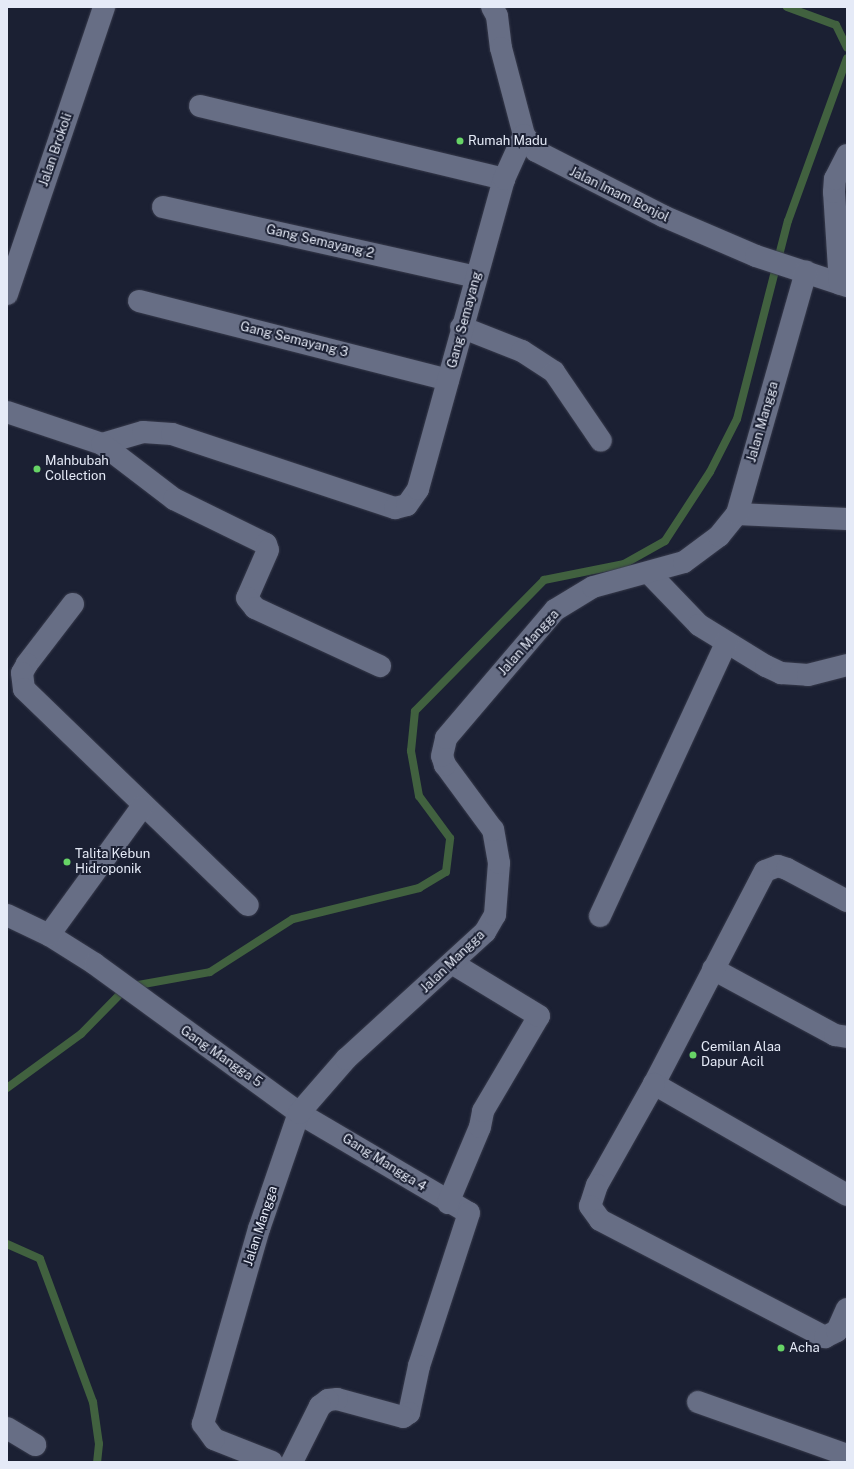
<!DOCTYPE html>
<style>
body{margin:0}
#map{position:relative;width:854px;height:1469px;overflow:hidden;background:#1b2033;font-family:"Public Sans",sans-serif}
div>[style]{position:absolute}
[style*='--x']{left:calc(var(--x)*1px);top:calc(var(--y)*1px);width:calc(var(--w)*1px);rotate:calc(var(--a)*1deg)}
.stream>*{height:8px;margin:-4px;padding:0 4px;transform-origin:4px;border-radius:4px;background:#41613f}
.roads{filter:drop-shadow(0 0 1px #373a4b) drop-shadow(0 0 1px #373a4b)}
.minor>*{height:22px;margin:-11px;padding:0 11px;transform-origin:11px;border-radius:11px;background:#676e85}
.dots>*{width:11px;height:11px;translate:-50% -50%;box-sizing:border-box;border:2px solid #1b2033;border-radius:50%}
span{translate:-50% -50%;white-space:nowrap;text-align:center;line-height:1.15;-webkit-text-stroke:4px #1b2033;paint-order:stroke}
.poi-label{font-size:13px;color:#e5eaf7}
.left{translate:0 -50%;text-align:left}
.street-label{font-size:13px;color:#e5eaf7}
.frame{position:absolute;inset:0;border:8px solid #e5eaf7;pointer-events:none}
</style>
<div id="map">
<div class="stream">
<i style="--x:787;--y:7;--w:52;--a:20.2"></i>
<i style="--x:836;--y:25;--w:25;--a:64"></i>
<i style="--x:7;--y:1088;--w:92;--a:-36.1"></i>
<i style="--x:81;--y:1034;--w:66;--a:-45.6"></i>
<i style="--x:127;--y:987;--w:84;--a:-10.2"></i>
<i style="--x:210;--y:972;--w:98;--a:-32.6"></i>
<i style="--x:293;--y:919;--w:130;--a:-13.8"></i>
<i style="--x:419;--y:888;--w:31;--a:-31"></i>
<i style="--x:446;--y:872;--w:34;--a:-83"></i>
<i style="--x:450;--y:838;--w:52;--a:-126.4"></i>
<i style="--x:419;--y:796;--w:46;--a:-100.1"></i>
<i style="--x:411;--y:751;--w:40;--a:-84.3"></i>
<i style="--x:415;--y:711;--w:184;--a:-45.4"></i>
<i style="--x:544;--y:580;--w:82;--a:-11.3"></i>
<i style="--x:624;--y:564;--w:47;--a:-29.3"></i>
<i style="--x:665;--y:541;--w:82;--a:-56.9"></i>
<i style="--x:710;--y:472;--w:59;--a:-63"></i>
<i style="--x:737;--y:419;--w:204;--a:-75.6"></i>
<i style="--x:788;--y:221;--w:173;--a:-70.1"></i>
<i style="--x:7;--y:1244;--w:36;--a:24"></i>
<i style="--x:40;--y:1259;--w:153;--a:69.7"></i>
<i style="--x:93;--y:1402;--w:42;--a:81.9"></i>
<i style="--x:99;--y:1444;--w:18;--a:96"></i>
</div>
<div class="roads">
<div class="minor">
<i style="--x:492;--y:7;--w:10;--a:61"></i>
<i style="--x:497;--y:16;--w:32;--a:83"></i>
<i style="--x:501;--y:48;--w:90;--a:75.2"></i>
<i style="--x:524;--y:135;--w:20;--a:53"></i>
<i style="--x:536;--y:151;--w:143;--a:27.1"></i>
<i style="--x:663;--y:216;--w:101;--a:23.3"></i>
<i style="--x:756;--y:256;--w:96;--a:18.2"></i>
<i style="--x:200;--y:106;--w:313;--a:13.5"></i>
<i style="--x:163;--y:207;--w:321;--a:12.6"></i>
<i style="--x:840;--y:284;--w:92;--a:-93.7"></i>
<i style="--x:834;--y:192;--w:13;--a:-86"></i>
<i style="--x:835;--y:179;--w:27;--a:-63"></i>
<i style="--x:7;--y:294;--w:303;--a:-71.3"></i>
<i style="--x:139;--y:301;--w:319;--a:14.3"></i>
<i style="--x:461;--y:327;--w:66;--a:21.5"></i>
<i style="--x:522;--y:351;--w:38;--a:33"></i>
<i style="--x:554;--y:372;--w:83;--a:55.7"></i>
<i style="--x:7;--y:412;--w:100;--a:18.6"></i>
<i style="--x:102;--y:444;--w:43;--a:-16.3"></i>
<i style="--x:143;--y:432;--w:29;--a:4"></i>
<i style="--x:172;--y:434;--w:235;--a:18.4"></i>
<i style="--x:395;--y:508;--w:12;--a:-14"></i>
<i style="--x:407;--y:505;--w:19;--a:-55"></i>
<i style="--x:418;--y:489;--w:322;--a:-74.5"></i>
<i style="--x:504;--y:179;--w:48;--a:-65.6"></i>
<i style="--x:102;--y:444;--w:91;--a:37.4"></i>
<i style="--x:174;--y:499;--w:102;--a:26.1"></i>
<i style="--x:266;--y:544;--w:6;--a:72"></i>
<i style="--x:268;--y:550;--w:52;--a:113.6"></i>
<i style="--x:247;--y:598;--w:13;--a:51"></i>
<i style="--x:255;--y:608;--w:138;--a:24.9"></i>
<i style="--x:737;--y:514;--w:110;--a:2.6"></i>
<i style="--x:649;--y:573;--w:72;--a:46.1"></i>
<i style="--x:699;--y:625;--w:79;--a:31.5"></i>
<i style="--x:766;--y:666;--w:17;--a:25"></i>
<i style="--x:781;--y:673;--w:27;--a:4"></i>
<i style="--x:808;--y:675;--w:40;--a:-14.4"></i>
<i style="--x:73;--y:604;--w:76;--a:127.5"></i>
<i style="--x:27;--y:664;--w:10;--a:119"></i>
<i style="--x:22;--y:673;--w:16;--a:83"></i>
<i style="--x:24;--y:689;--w:311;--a:44"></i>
<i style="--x:7;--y:915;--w:47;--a:25.5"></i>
<i style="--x:49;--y:935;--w:54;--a:32.2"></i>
<i style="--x:95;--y:964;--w:253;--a:36.1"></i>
<i style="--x:299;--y:1113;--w:197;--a:30.5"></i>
<i style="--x:469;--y:1213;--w:161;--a:108.1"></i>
<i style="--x:419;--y:1366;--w:48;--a:102"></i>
<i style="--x:409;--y:1413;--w:7;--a:146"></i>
<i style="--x:403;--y:1417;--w:68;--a:-164.7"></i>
<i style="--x:337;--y:1399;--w:9;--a:174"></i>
<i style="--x:328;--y:1400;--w:10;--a:143"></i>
<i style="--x:320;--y:1406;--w:63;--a:116.6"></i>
<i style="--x:600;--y:916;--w:301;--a:-65.2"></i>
<i style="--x:49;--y:935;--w:158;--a:-54"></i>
<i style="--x:713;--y:969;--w:139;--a:28.4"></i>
<i style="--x:835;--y:1035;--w:12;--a:9"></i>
<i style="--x:654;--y:1084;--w:240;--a:-62.5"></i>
<i style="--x:765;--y:871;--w:14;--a:-21"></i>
<i style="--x:778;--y:866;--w:9;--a:18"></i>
<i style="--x:787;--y:869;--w:68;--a:28.1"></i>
<i style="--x:847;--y:1195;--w:223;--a:-150.1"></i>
<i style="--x:654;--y:1084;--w:116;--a:119.4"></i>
<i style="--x:597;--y:1185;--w:22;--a:108"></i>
<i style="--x:590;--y:1206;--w:17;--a:54"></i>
<i style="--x:600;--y:1220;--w:254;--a:27.5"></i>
<i style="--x:825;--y:1337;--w:13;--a:-27"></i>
<i style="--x:837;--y:1331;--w:24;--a:-66"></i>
<i style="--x:448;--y:1203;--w:82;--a:-67.2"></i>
<i style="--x:480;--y:1127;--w:16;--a:-79"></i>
<i style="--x:483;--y:1111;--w:110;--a:-59.5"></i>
<i style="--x:539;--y:1016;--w:102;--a:-148.7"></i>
<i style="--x:698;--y:1402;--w:158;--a:19.6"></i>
<i style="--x:7;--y:1428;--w:33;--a:31"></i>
<i style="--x:272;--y:1462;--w:62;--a:-158.4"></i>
<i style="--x:214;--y:1439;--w:19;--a:-126"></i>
<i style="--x:203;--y:1424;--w:203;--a:-74"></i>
<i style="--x:259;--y:1229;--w:123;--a:-71"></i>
<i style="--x:299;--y:1113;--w:72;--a:-49"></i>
<i style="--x:346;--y:1059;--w:188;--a:-42.4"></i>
<i style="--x:485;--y:932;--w:20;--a:-60"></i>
<i style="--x:495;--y:915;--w:52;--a:-85.6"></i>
<i style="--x:499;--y:863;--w:34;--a:-100"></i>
<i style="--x:493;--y:830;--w:81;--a:-126.4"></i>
<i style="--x:445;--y:765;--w:9;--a:-108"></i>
<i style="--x:442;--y:756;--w:18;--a:-77"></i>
<i style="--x:446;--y:738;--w:168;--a:-49.6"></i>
<i style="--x:555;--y:610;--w:44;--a:-31.2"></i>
<i style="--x:593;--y:587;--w:94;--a:-15.4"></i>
<i style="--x:684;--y:562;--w:44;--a:-36.6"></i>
<i style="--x:719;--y:536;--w:28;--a:-51"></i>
<i style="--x:737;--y:514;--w:252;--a:-74.1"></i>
</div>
</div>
<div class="dots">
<i style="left:460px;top:141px;background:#67d466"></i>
<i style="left:37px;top:469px;background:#67d466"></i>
<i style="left:67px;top:862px;background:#67d466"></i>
<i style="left:693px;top:1055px;background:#67d466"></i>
<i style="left:781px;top:1348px;background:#67d466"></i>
</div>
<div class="poi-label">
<span class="left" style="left:468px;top:141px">Rumah Madu</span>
<span class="left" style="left:45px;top:469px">Mahbubah<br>Collection</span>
<span class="left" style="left:75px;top:862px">Talita Kebun<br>Hidroponik</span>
<span class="left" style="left:701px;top:1055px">Cemilan Alaa<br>Dapur Acil</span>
<span class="left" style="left:789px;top:1348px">Acha</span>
</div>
<div class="street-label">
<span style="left:56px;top:150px;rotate:-71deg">Jalan Brokoli</span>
<span style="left:619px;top:195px;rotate:26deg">Jalan Imam Bonjol</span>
<span style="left:320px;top:242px;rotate:13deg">Gang Semayang 2</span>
<span style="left:465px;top:320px;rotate:-75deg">Gang Semayang</span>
<span style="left:294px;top:340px;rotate:14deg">Gang Semayang 3</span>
<span style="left:763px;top:422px;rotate:-74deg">Jalan Mangga</span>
<span style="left:529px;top:643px;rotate:-48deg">Jalan Mangga</span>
<span style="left:453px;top:962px;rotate:-44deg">Jalan Mangga</span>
<span style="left:221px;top:1057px;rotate:35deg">Gang Mangga 5</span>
<span style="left:384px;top:1163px;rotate:32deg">Gang Mangga 4</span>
<span style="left:261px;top:1226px;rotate:-72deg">Jalan Mangga</span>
</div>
<div class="frame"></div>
</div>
